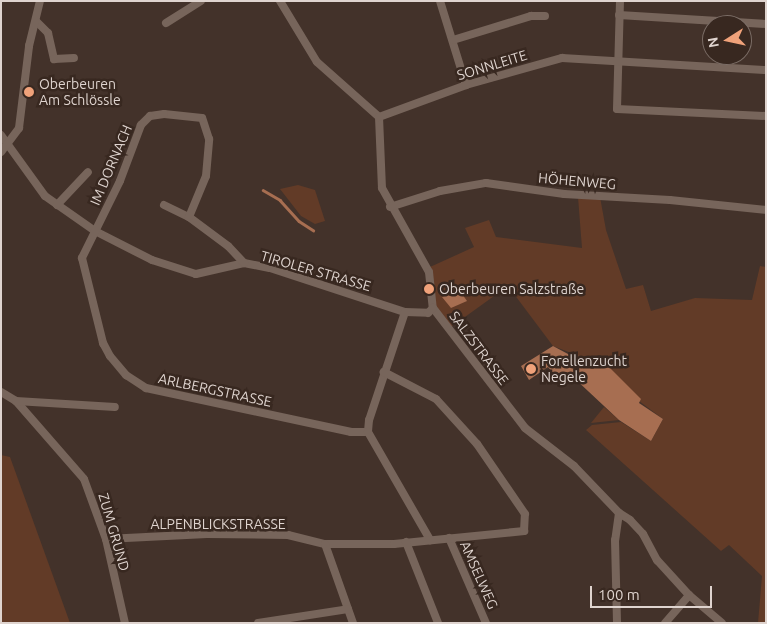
<!DOCTYPE html>
<meta charset="utf-8">
<style>
body{margin:0}
#map{position:relative;width:767px;height:624px;overflow:hidden;background:#43322a;font-family:Ubuntu,sans-serif}
div>[style]{position:absolute}
[style*='--x']{left:calc(var(--x)*1px);top:calc(var(--y)*1px);width:calc(var(--w)*1px);rotate:calc(var(--a)*1deg)}
.green>*{inset:0;background:#623b27}
.water>*{inset:0;background:#a76e51}
.stream>*{height:2.5px;margin:-1.25px;padding:0 1.25px;transform-origin:1.25px;border-radius:1.25px;background:#a76e51}
.street>*{height:8px;margin:-4px;padding:0 4px;transform-origin:4px;border-radius:4px;background:#77655b}
.dots>*{width:14px;height:14px;translate:-50% -50%;box-sizing:border-box;border:2px solid #382820;border-radius:50%}
span{translate:-50% -50%;white-space:nowrap;text-align:center;line-height:1.15;-webkit-text-stroke:5px #382820;paint-order:stroke}
.street-label{font-size:14px;color:#dfd4cf}
.poi-label{font-size:14px;color:#dfd4cf}
.left{translate:0 -50%;text-align:left}
.frame{position:absolute;inset:0;border:2px solid #dfd4cf;pointer-events:none}
.north{position:absolute;left:702px;top:15px;width:50px;height:50px;box-sizing:border-box;background:#382820;border:1px solid #7b6d66;border-radius:50%;rotate:260deg;font-size:14px;font-weight:700;line-height:20px;text-align:center;color:#dfd4cf}
.north::after{content:'';display:block;margin:auto;width:18px;height:22px;background:#f0a27a;clip-path:polygon(50% 0,100% 100%,50% 72%,0 100%)}
.scale{position:absolute;left:590px;top:586px;width:122px;height:22px;box-sizing:border-box;border:2px solid #dfd4cf;border-top:0;padding-left:6px;font-size:15px;line-height:18px;white-space:nowrap;color:#dfd4cf;-webkit-text-stroke:4px #382820;paint-order:stroke}
</style>
<div id="map">
<div class="green">
<i style="clip-path:polygon(298px 185px,315px 190px,325px 221px,315px 224px,301px 216px,280px 189px)"></i>
<i style="clip-path:polygon(578px 197px,600px 197px,606px 230px,626px 289px,643px 285px,651px 311px,695px 298px,752px 300px,760px 266px,766px 267px,766px 623px,758px 623px,762px 576px,729px 545px,721px 551px,586px 430px,592px 425px,621px 422px,651px 441px,663px 419px,579px 356px,553px 346px,508px 286px,451px 327px,435px 307px,430px 267px,474px 247px,465px 228px,489px 220px,496px 237px,582px 248px)"></i>
<i style="clip-path:polygon(604px 407px,619px 420px,591px 423px)"></i>
<i style="clip-path:polygon(1px 455px,10px 457px,70px 623px,1px 623px)"></i>
</div>
<div class="water">
<i style="clip-path:polygon(460px 291px,467px 301px,451px 308px,442px 297px)"></i>
<i style="clip-path:polygon(553px 346px,568px 354px,602px 360px,641px 399px,639px 403px,663px 419px,651px 441px,619px 420px,573px 377px,564px 385px,548px 367px,529px 380px,521px 366px)"></i>
</div>
<div class="stream">
<i style="--x:263;--y:190;--w:20;--a:30"></i>
<i style="--x:280;--y:200;--w:28;--a:48"></i>
<i style="--x:299;--y:221;--w:17;--a:33"></i>
</div>
<div class="street">
<i style="--x:280;--y:1;--w:71;--a:58.8"></i>
<i style="--x:317;--y:62;--w:83;--a:41.6"></i>
<i style="--x:379;--y:117;--w:71;--a:87.6"></i>
<i style="--x:382;--y:188;--w:96;--a:60.8"></i>
<i style="--x:429;--y:272;--w:36;--a:84"></i>
<i style="--x:433;--y:308;--w:151;--a:52.5"></i>
<i style="--x:525;--y:428;--w:62;--a:37.8"></i>
<i style="--x:574;--y:466;--w:65;--a:46.2"></i>
<i style="--x:619;--y:513;--w:27;--a:98"></i>
<i style="--x:615;--y:540;--w:83;--a:88.6"></i>
<i style="--x:440;--y:1;--w:88;--a:72.8"></i>
<i style="--x:620;--y:1;--w:108;--a:91.6"></i>
<i style="--x:617;--y:109;--w:149;--a:2.7"></i>
<i style="--x:619;--y:15;--w:147;--a:3.5"></i>
<i style="--x:36;--y:21;--w:17;--a:45"></i>
<i style="--x:48;--y:33;--w:27;--a:77"></i>
<i style="--x:54;--y:59;--w:20;--a:-3"></i>
<i style="--x:166;--y:23;--w:41;--a:-32.2"></i>
<i style="--x:453;--y:40;--w:82;--a:-17.1"></i>
<i style="--x:531;--y:16;--w:14;--a:0"></i>
<i style="--x:379;--y:117;--w:93;--a:-20.2"></i>
<i style="--x:466;--y:85;--w:100;--a:-15.7"></i>
<i style="--x:562;--y:58;--w:204;--a:3.4"></i>
<i style="--x:1;--y:135;--w:75;--a:54.2"></i>
<i style="--x:45;--y:196;--w:61;--a:35"></i>
<i style="--x:95;--y:231;--w:64;--a:27"></i>
<i style="--x:152;--y:260;--w:46;--a:17.7"></i>
<i style="--x:196;--y:274;--w:49;--a:-12.9"></i>
<i style="--x:244;--y:263;--w:26;--a:11"></i>
<i style="--x:270;--y:268;--w:142;--a:18.1"></i>
<i style="--x:405;--y:312;--w:23;--a:2"></i>
<i style="--x:428;--y:313;--w:7;--a:-45"></i>
<i style="--x:1;--y:152;--w:30;--a:-53"></i>
<i style="--x:19;--y:128;--w:83;--a:-83"></i>
<i style="--x:29;--y:46;--w:46;--a:-76.3"></i>
<i style="--x:57;--y:205;--w:45;--a:-46.8"></i>
<i style="--x:164;--y:205;--w:28;--a:26"></i>
<i style="--x:390;--y:207;--w:52;--a:-17.7"></i>
<i style="--x:440;--y:191;--w:47;--a:-9.9"></i>
<i style="--x:486;--y:183;--w:79;--a:8"></i>
<i style="--x:564;--y:194;--w:106;--a:3.2"></i>
<i style="--x:670;--y:200;--w:97;--a:5.9"></i>
<i style="--x:244;--y:263;--w:23;--a:-133"></i>
<i style="--x:228;--y:246;--w:49;--a:-143.4"></i>
<i style="--x:189;--y:217;--w:44;--a:-67.5"></i>
<i style="--x:206;--y:176;--w:37;--a:-85"></i>
<i style="--x:209;--y:139;--w:22;--a:-108"></i>
<i style="--x:202;--y:118;--w:38;--a:-174"></i>
<i style="--x:164;--y:114;--w:14;--a:172"></i>
<i style="--x:150;--y:116;--w:13;--a:135"></i>
<i style="--x:141;--y:125;--w:60;--a:110.6"></i>
<i style="--x:120;--y:181;--w:86;--a:116.3"></i>
<i style="--x:82;--y:258;--w:88;--a:76.1"></i>
<i style="--x:103;--y:343;--w:15;--a:62"></i>
<i style="--x:110;--y:356;--w:25;--a:50"></i>
<i style="--x:126;--y:375;--w:24;--a:33"></i>
<i style="--x:146;--y:388;--w:210;--a:12.1"></i>
<i style="--x:351;--y:432;--w:17;--a:0"></i>
<i style="--x:405;--y:312;--w:114;--a:108.4"></i>
<i style="--x:369;--y:420;--w:12;--a:95"></i>
<i style="--x:368;--y:432;--w:125;--a:60.1"></i>
<i style="--x:1;--y:392;--w:17;--a:31"></i>
<i style="--x:16;--y:401;--w:103;--a:48.9"></i>
<i style="--x:84;--y:479;--w:64;--a:69.9"></i>
<i style="--x:106;--y:539;--w:86;--a:77.3"></i>
<i style="--x:16;--y:401;--w:99;--a:3.5"></i>
<i style="--x:619;--y:513;--w:13;--a:32"></i>
<i style="--x:630;--y:520;--w:19;--a:47"></i>
<i style="--x:643;--y:534;--w:30;--a:62"></i>
<i style="--x:657;--y:560;--w:47;--a:47.6"></i>
<i style="--x:689;--y:595;--w:43;--a:40.3"></i>
<i style="--x:449;--y:538;--w:93;--a:66.5"></i>
<i style="--x:106;--y:539;--w:101;--a:-2.8"></i>
<i style="--x:207;--y:534;--w:81;--a:0.7"></i>
<i style="--x:288;--y:535;--w:38;--a:14"></i>
<i style="--x:325;--y:544;--w:69;--a:0"></i>
<i style="--x:394;--y:544;--w:131;--a:-5.7"></i>
<i style="--x:524;--y:531;--w:17;--a:-87"></i>
<i style="--x:525;--y:514;--w:85;--a:-124.4"></i>
<i style="--x:477;--y:444;--w:61;--a:-132.3"></i>
<i style="--x:436;--y:399;--w:59;--a:-152.6"></i>
<i style="--x:406;--y:542;--w:87;--a:68.4"></i>
<i style="--x:325;--y:544;--w:84;--a:70.5"></i>
<i style="--x:258;--y:623;--w:91;--a:-8.8"></i>
<i style="--x:665;--y:623;--w:37;--a:-49"></i>
</div>
<div class="dots">
<i style="left:29px;top:92px;background:#f0a27a"></i>
<i style="left:429px;top:289px;background:#f0a27a"></i>
<i style="left:531px;top:369px;background:#f0a27a"></i>
</div>
<div class="street-label">
<span style="left:492px;top:65px;rotate:-17deg">SONNLEITE</span>
<span style="left:111px;top:165px;rotate:-67deg">IM DORNACH</span>
<span style="left:577px;top:181px;rotate:5deg">HÖHENWEG</span>
<span style="left:316px;top:271px;rotate:16deg">TIROLER STRASSE</span>
<span style="left:479px;top:348px;rotate:53deg">SALZSTRASSE</span>
<span style="left:215px;top:390px;rotate:12deg">ARLBERGSTRASSE</span>
<span style="left:218px;top:524px">ALPENBLICKSTRASSE</span>
<span style="left:114px;top:532px;rotate:74deg">ZUM GRUND</span>
<span style="left:479px;top:575px;rotate:66deg">AMSELWEG</span>
</div>
<div class="poi-label">
<span class="left" style="left:39px;top:92px">Oberbeuren<br>Am Schlössle</span>
<span class="left" style="left:439px;top:289px">Oberbeuren Salzstraße</span>
<span class="left" style="left:541px;top:369px">Forellenzucht<br>Negele</span>
</div>
<div class="frame"></div>
<div class="north">N</div>
<div class="scale">100 m</div>
</div>
